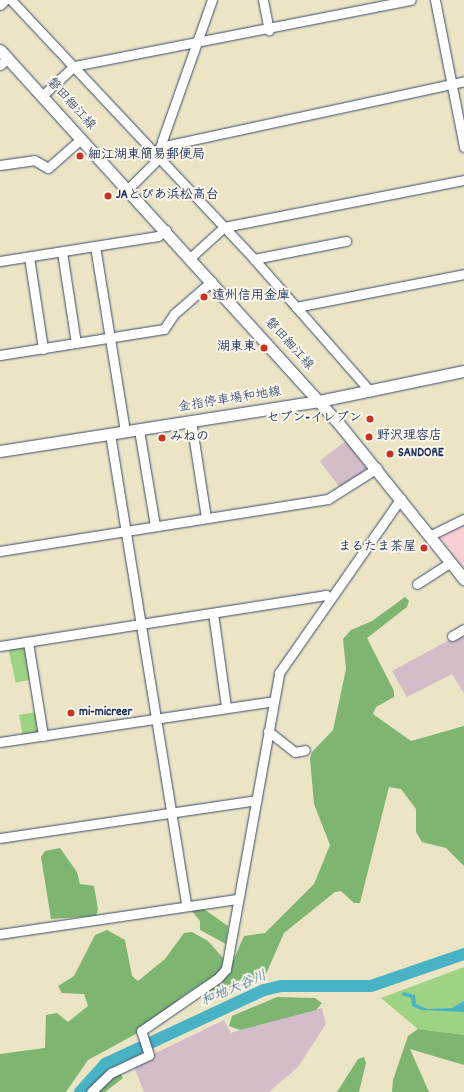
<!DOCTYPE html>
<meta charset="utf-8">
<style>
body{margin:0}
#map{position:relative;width:464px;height:1092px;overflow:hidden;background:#ebe5c6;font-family:Dekko,"Klee One",sans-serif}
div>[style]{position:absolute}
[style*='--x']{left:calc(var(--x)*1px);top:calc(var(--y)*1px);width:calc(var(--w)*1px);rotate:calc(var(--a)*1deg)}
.built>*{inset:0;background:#f7cfd5}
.industrial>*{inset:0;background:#d2bdc8;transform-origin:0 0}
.green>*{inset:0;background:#9ed383;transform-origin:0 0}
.forest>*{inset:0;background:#7eb571}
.water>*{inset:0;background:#48b3c5}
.stream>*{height:2px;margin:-1px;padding:0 1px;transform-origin:1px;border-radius:1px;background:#48b3c5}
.river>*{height:12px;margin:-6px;padding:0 6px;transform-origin:6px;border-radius:6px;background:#48b3c5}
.roads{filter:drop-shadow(0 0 1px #3a4a6e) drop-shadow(0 0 1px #3a4a6e)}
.minor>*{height:9px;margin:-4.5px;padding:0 4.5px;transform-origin:4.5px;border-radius:4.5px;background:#fff}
.major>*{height:11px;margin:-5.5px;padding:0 5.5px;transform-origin:5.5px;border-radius:5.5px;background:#fff}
.dots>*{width:11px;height:11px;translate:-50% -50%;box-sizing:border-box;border:2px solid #fbf7ec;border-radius:50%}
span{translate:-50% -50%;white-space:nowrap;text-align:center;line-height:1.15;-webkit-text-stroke:4px #fbf7ec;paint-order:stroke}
.street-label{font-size:13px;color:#1b2f5e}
.poi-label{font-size:13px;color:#1b2f5e;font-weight:700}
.left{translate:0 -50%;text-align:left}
.right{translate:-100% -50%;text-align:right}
.water-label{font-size:14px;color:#2b5d82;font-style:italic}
</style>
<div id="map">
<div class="built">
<i style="clip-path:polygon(464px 522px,464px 568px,437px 533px)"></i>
</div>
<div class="industrial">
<i style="left:346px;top:441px;width:38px;height:33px;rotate:53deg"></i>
<i style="clip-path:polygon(464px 636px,464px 693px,452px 674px,407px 697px,392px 671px,451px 639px,452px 642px)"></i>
<i style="clip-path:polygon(322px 1008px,326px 1024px,298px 1067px,269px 1092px,144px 1092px,133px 1064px,224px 1020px,231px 1033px,268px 1020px)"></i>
</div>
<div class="green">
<i style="left:25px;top:645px;width:35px;height:17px;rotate:78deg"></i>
<i style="left:37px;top:712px;width:20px;height:18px;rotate:81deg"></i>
<i style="clip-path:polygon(464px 967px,464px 1035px,418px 1029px,381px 998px)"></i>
</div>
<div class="forest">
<i style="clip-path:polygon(405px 597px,409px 601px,407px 607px,367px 638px,394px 691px,394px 697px,376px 707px,373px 714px,411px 741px,464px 726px,464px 866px,446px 848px,422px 842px,416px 832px,416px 809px,401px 789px,389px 787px,360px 903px,354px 903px,341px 891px,335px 892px,284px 933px,266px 974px,208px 1000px,204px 993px,226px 977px,244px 936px,265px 933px,314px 884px,330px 845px,314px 804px,310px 759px,312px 752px,333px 730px,346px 669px,343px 639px,351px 630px,372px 621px)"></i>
<i style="clip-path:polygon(60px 848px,77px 872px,80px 884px,94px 886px,98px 909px,96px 916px,51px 919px,41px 857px,45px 851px)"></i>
<i style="clip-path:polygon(201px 907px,228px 926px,226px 944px,200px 930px,200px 921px,191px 910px)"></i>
<i style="clip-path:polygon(107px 930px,125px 940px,132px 976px,138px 981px,165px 959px,184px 933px,192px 932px,208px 941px,224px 959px,220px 972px,186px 994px,134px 1035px,88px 1060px,66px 1092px,0 1092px,0 1054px,45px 1048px,46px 1015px,57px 1013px,68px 1022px,88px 1006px,84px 994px,62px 993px,58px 986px,74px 976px,95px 935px)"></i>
<i style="clip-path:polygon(277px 997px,315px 998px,322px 1003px,316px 1010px,240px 1030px,229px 1026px,232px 1016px)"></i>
<i style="clip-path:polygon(418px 1029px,464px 1035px,464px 1065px,410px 1049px,429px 1092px,392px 1092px,393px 1080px,408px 1036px)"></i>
<i style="clip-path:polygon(364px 1057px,366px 1063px,359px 1092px,337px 1092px,358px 1059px)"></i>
<i style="clip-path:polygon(120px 1073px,123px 1078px,105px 1092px,94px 1092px,105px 1080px)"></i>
</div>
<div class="water">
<i style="clip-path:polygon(403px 992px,415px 995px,416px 1004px,427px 1009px,452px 1008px,464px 1001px,464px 1012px,421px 1010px,412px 1006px,411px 998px,402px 995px)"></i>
</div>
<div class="stream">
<i style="--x:124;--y:437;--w:13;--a:-9"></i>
</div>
<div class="river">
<i style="--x:80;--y:1092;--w:38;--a:-48"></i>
<i style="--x:105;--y:1064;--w:175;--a:-25"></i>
<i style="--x:264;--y:990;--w:17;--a:-13"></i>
<i style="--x:281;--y:986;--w:90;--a:0"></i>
<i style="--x:371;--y:986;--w:98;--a:-19"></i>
</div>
<div class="roads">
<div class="minor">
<i style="--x:11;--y:0;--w:355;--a:46.8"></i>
<i style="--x:254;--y:259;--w:176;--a:48.7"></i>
<i style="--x:263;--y:0;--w:31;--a:79"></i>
<i style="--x:435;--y:0;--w:150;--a:78.8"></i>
<i style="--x:0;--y:5;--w:7;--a:-45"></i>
<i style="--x:0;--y:65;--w:11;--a:-41"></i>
<i style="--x:42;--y:96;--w:44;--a:-43.2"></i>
<i style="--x:74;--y:66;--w:343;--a:-11.1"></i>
<i style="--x:160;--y:147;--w:311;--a:-12.2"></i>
<i style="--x:0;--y:165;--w:34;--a:-8"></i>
<i style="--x:34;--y:160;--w:16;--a:30"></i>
<i style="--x:48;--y:168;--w:44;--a:-41.3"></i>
<i style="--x:128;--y:189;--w:44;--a:-45"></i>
<i style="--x:159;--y:158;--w:17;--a:-80"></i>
<i style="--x:162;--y:141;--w:150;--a:-70.5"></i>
<i style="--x:95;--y:246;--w:188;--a:80.8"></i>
<i style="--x:62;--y:252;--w:92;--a:81.3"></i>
<i style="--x:29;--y:257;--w:93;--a:81.3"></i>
<i style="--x:191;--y:257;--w:45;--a:-42.3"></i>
<i style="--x:224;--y:227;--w:245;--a:-11.1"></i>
<i style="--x:254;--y:259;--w:94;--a:-11.1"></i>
<i style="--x:0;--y:261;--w:160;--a:-9"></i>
<i style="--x:158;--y:236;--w:10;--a:-37"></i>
<i style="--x:296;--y:307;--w:171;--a:-11.1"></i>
<i style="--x:0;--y:355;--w:166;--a:-9"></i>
<i style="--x:164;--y:329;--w:18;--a:-56"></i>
<i style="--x:174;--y:314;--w:50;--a:-41"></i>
<i style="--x:191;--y:421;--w:98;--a:81.2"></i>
<i style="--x:139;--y:430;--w:97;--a:80.5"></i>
<i style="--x:110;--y:434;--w:477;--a:80.8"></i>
<i style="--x:431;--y:535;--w:37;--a:-26"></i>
<i style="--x:0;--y:551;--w:332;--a:-9"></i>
<i style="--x:328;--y:499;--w:58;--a:-32.3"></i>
<i style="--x:417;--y:584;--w:40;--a:-32.9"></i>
<i style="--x:213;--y:613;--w:95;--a:82.1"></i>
<i style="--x:452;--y:636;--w:14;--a:-30"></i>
<i style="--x:28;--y:642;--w:95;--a:80.9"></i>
<i style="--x:0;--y:646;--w:330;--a:-8.9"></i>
<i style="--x:326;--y:595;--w:5;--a:37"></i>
<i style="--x:268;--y:731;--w:34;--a:38"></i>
<i style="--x:295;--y:752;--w:10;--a:-11"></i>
<i style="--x:0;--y:742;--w:276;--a:-8.5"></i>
<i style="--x:0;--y:838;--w:259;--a:-8.4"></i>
<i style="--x:0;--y:934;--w:240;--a:-8.4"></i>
<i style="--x:91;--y:1092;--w:28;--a:-44"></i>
<i style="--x:111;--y:1073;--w:42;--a:-25.3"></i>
<i style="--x:149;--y:1055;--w:25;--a:-108"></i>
<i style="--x:141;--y:1031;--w:93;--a:-34.5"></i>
<i style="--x:218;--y:978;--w:12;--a:-48"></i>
<i style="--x:226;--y:969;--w:301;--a:-79.8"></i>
<i style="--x:279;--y:673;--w:213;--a:-55.1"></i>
</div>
<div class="major">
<i style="--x:0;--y:50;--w:506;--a:47.8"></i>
<i style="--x:340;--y:425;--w:198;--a:51.2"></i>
<i style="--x:0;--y:451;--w:323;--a:-8.9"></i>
<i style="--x:319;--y:401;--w:148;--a:-11.7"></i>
</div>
</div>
<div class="dots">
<i style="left:80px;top:156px;background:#c8321e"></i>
<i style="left:108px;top:196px;background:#c8321e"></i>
<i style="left:204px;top:297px;background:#c8321e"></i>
<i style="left:264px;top:348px;background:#c8321e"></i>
<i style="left:370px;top:419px;background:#c8321e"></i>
<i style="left:369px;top:437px;background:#c8321e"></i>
<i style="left:162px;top:438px;background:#c8321e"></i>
<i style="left:390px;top:454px;background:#c8321e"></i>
<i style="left:424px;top:548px;background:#c8321e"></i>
<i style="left:71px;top:713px;background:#c8321e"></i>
</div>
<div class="street-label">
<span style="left:70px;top:105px;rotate:48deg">磐田細江線</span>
<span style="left:288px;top:345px;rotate:48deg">磐田細江線</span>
<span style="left:230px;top:401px;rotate:-9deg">金指停車場和地線</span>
</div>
<div class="poi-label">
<span class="left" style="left:88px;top:156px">細江湖東簡易郵便局</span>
<span class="left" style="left:116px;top:196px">JAとぴあ浜松高台</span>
<span class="left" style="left:212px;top:297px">遠州信用金庫</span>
<span class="right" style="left:256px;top:348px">湖東東</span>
<span class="right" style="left:362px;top:419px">セブン-イレブン</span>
<span class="left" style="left:377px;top:437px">野沢理容店</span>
<span class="left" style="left:170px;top:438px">みねの</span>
<span class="left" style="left:398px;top:454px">SANDORE</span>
<span class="right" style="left:416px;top:548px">まるたま茶屋</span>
<span class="left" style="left:79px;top:713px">mi-micreer</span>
</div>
<div class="water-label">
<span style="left:234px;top:989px;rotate:-23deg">和地大谷川</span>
</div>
</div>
